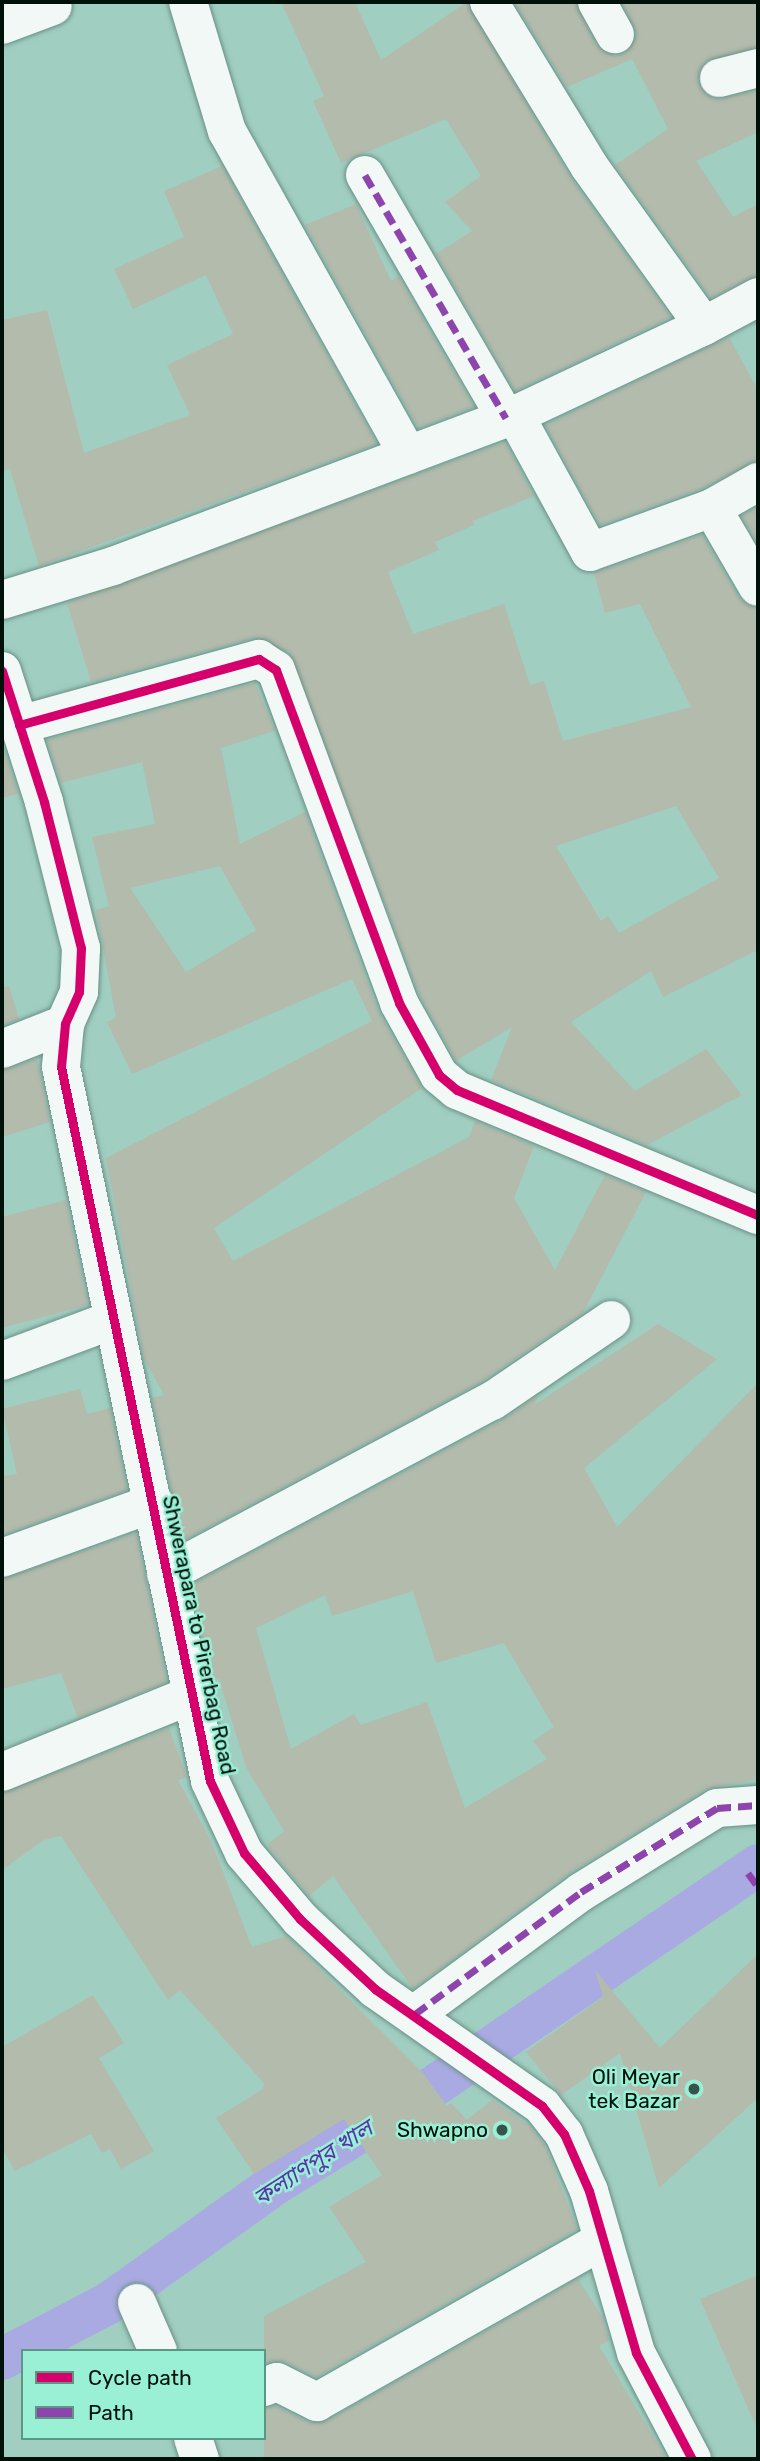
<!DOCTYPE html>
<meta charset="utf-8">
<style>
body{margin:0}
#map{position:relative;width:760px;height:2461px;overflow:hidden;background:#a0cec0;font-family:Rubik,"Noto Sans Bengali",sans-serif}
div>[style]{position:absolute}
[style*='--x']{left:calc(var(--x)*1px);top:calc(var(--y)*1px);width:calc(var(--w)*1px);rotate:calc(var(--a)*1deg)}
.canal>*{height:42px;margin:-21px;padding:0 21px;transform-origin:21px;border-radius:21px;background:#a9aae1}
.building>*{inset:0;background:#b3bbad}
.roads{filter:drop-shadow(0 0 2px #6a9086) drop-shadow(0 0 2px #6a9086)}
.minor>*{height:38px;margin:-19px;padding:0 19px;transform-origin:19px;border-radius:19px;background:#f1f8f6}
.quiet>*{height:7px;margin-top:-3.5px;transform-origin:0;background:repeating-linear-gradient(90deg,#8e44ad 0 14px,transparent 0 21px)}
.cycleway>*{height:9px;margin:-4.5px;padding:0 4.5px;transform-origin:4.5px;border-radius:4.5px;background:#d6006c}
.dots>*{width:19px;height:19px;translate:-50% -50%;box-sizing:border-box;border:4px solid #99f0d5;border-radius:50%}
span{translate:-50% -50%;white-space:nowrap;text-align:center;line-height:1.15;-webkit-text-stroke:5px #99f0d5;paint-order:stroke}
.street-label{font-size:21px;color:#00110a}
.poi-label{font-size:21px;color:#00110a}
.right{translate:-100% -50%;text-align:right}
.water-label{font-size:23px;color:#5b32ab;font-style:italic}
.frame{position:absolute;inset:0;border:4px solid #00110a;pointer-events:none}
.legend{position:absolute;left:21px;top:2349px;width:245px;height:91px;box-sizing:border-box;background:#99f0d5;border:2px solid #5c9784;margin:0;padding:9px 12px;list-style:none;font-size:21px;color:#00110a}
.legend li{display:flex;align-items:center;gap:14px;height:35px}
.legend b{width:35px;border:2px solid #5c9784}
</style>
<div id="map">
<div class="canal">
<i style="--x:2;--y:2359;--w:121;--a:-27.6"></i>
<i style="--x:109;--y:2303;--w:208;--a:-35.6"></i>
<i style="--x:278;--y:2182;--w:171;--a:-31.4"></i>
<i style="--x:424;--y:2093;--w:404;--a:-34.3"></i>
</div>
<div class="building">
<i style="clip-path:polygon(281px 2px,355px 2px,381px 60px,467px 2px,570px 177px,671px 317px,515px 391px,436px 254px,472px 231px,445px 202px,481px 176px,446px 119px,341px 163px,313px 101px,324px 96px)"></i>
<i style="clip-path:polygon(514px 2px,575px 2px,596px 45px,615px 56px,626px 53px,637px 35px,622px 2px,758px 2px,758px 47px,704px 62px,698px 83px,714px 99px,758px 91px,758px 132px,696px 161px,733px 217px,758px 204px,758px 275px,711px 298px,615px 165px,668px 129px,632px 59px,567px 87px)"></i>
<i style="clip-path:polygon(222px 166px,377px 444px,39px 566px,10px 469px,2px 471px,2px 320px,47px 310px,84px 453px,190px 415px,167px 365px,233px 334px,206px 275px,133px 309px,114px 269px,184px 237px,164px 191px)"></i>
<i style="clip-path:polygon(356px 204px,391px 281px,398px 276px,474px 407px,418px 428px,305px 225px)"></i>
<i style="clip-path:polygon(729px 337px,758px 390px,758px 460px,703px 488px,600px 525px,545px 425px)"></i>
<i style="clip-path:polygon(evenodd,505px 442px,534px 496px,473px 521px,474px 525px,435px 542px,439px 550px,388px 572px,413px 634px,504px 604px,530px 685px,544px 681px,563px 741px,691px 707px,640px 604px,605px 613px,594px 573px,702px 535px,739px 598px,758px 609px,758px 950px,663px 997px,651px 971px,571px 1022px,635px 1091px,706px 1049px,742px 1095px,647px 1145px,491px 1080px,512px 1027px,456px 1061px,419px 994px,289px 652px,254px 638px,91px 682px,67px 603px,505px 442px,676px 806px,719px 878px,619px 933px,608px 916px,601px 921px,556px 846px,676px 806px)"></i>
<i style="clip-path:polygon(758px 507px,758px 544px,742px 516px)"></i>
<i style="clip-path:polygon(evenodd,255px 683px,275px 731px,221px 748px,240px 844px,305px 812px,378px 1011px,422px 1088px,214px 1228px,233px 1261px,469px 1137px,475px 1121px,534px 1146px,514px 1198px,555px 1270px,605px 1175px,646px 1192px,583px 1313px,481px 1382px,182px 1541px,152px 1398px,164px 1395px,144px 1359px,106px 1158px,372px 1021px,352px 979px,132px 1074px,107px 1022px,116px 1018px,96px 910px,109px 906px,92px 837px,155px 824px,142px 762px,61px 783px,47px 740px,255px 683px,220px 866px,256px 930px,186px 972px,130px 888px,220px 866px)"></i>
<i style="clip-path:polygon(2px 743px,18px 794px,2px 798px)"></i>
<i style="clip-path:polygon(9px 986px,19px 1019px,2px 1026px,2px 988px)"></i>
<i style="clip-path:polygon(37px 1059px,50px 1122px,2px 1137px,2px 1070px)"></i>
<i style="clip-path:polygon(66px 1200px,88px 1305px,2px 1328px,2px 1217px)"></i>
<i style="clip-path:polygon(evenodd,658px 1324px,717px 1359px,584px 1468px,617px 1527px,758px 1383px,758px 1779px,706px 1789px,568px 1874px,413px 1989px,333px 1876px,309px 1896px,270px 1849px,268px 1844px,284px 1831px,246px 1767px,219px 1679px,212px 1681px,191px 1585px,502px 1420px,539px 1395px,534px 1405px,658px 1324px,413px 1591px,436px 1663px,504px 1643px,554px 1727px,533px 1741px,547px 1759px,465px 1808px,427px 1702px,361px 1725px,354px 1714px,291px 1749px,256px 1628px,325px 1595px,332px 1616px,413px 1591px)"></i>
<i style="clip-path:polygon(80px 1389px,87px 1414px,110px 1408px,127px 1490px,2px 1535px,2px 1476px,17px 1474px,2px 1409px)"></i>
<i style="clip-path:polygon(136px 1533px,167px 1682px,78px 1718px,61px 1673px,2px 1689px,2px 1579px)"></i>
<i style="clip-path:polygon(169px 1728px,187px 1777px,178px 1780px,211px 1841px,252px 1947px,286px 1936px,423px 2073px,447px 2106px,451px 2103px,467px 2120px,492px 2100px,531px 2127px,545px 2145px,577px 2229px,316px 2377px,286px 2362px,264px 2363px,264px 2316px,366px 2262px,329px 2207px,382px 2175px,344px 2119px,254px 2174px,216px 2118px,263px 2089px,264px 2083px,180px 1990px,168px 2000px,61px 1836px,44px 1840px,2px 1870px,2px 1793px)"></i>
<i style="clip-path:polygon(758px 1954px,758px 2098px,659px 2188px,620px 2053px,561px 2095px,526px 2052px,603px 1997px,595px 1970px,660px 2048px)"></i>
<i style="clip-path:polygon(93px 1995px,124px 2043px,99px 2058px,154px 2151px,121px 2169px,110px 2149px,102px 2153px,91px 2134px,15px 2171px,2px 2148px,2px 2047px)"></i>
<i style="clip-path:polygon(758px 2275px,758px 2431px,700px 2299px)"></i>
<i style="clip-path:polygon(578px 2279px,603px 2318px,609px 2340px,599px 2346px,667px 2459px,264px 2459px,264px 2408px,276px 2406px,308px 2422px,327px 2421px)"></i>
</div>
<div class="roads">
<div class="minor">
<i style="--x:188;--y:2;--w:135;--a:73.2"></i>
<i style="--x:227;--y:131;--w:371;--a:60.8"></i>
<i style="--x:489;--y:2;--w:192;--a:58.6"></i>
<i style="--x:589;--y:166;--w:197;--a:54.3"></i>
<i style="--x:704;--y:326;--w:209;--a:154.8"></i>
<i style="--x:597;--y:2;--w:37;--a:61"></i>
<i style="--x:2;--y:25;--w:54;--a:-20.4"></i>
<i style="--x:719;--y:78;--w:40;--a:-14.4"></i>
<i style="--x:365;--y:175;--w:281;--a:59.9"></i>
<i style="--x:704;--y:326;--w:61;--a:-28.2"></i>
<i style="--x:712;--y:508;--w:53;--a:-29.5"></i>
<i style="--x:2;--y:600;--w:116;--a:-17"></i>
<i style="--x:113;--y:566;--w:429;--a:-20.6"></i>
<i style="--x:515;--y:415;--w:156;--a:61.3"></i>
<i style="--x:590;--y:552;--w:130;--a:-19.8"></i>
<i style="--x:712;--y:508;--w:91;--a:59.8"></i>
<i style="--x:2;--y:671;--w:138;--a:72.2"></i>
<i style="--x:44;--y:802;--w:151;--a:75.8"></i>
<i style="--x:81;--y:948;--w:44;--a:92.6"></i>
<i style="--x:79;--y:992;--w:35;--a:114"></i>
<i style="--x:65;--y:1024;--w:43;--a:95.3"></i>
<i style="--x:61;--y:1067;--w:729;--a:78.21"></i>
<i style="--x:210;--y:1781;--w:80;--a:64.7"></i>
<i style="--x:244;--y:1853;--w:87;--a:49.7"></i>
<i style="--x:300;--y:1919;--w:103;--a:43"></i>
<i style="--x:375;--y:1989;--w:204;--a:35"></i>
<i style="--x:542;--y:2106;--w:36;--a:52"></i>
<i style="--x:564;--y:2134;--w:62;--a:66.3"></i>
<i style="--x:589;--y:2191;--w:169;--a:73.8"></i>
<i style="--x:636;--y:2353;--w:120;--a:62.2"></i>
<i style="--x:19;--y:725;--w:249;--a:-15.4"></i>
<i style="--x:259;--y:659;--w:20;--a:33"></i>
<i style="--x:276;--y:670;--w:355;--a:69.7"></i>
<i style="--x:399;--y:1003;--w:82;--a:60.9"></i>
<i style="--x:439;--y:1075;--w:23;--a:40"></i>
<i style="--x:457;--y:1090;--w:326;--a:22.6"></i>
<i style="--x:2;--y:1049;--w:68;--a:-21.6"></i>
<i style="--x:2;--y:1361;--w:117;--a:-20.4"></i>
<i style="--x:2;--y:1558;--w:162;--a:-19.9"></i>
<i style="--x:166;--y:1574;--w:369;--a:-28"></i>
<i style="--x:492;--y:1401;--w:144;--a:-34.2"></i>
<i style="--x:2;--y:1772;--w:205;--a:-22.1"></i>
<i style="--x:415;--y:2014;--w:206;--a:-36.3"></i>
<i style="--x:581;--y:1892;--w:160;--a:-31.7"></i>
<i style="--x:717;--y:1808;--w:41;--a:-4.2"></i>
<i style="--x:137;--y:2303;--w:52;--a:66.4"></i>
<i style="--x:264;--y:2387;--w:14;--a:-21"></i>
<i style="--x:277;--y:2382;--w:45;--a:26.6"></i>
<i style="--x:317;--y:2402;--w:329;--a:-29.5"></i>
<i style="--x:193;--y:2438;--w:22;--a:72"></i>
</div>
</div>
<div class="quiet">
<i style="--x:365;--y:175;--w:281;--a:59.9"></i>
<i style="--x:748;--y:1873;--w:17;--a:54"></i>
<i style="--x:415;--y:2014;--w:206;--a:-36.3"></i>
<i style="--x:581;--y:1892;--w:160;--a:-31.7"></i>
<i style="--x:717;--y:1808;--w:41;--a:-4.2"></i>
</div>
<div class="cycleway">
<i style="--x:2;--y:671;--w:138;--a:72.2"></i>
<i style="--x:44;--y:802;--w:151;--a:75.8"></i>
<i style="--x:81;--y:948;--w:44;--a:92.6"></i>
<i style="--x:79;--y:992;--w:35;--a:114"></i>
<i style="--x:65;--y:1024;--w:43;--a:95.3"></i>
<i style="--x:61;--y:1067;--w:729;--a:78.21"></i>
<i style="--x:210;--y:1781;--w:80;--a:64.7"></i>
<i style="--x:244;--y:1853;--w:87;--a:49.7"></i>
<i style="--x:300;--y:1919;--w:103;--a:43"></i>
<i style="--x:375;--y:1989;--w:204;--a:35"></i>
<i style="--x:542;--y:2106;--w:36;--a:52"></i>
<i style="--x:564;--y:2134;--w:62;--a:66.3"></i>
<i style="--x:589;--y:2191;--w:169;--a:73.8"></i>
<i style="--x:636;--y:2353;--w:120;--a:62.2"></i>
<i style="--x:19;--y:725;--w:249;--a:-15.4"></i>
<i style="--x:259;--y:659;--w:20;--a:33"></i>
<i style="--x:276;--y:670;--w:355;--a:69.7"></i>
<i style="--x:399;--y:1003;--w:82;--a:60.9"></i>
<i style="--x:439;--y:1075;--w:23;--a:40"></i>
<i style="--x:457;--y:1090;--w:326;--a:22.6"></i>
</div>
<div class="dots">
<i style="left:694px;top:2089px;background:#38534a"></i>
<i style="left:502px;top:2130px;background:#38534a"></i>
</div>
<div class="street-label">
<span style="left:199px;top:1635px;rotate:78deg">Shwerapara to Pirerbag Road</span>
</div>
<div class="poi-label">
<span class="right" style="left:680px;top:2089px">Oli Meyar<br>tek Bazar</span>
<span class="right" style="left:488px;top:2130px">Shwapno</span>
</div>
<div class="water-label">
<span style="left:313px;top:2163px;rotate:-33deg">কল্যাণপুর খাল</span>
</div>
<div class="frame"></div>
<ul class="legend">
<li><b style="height:9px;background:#d6006c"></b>Cycle path</li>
<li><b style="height:9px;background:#8e44ad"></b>Path</li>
</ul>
</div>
